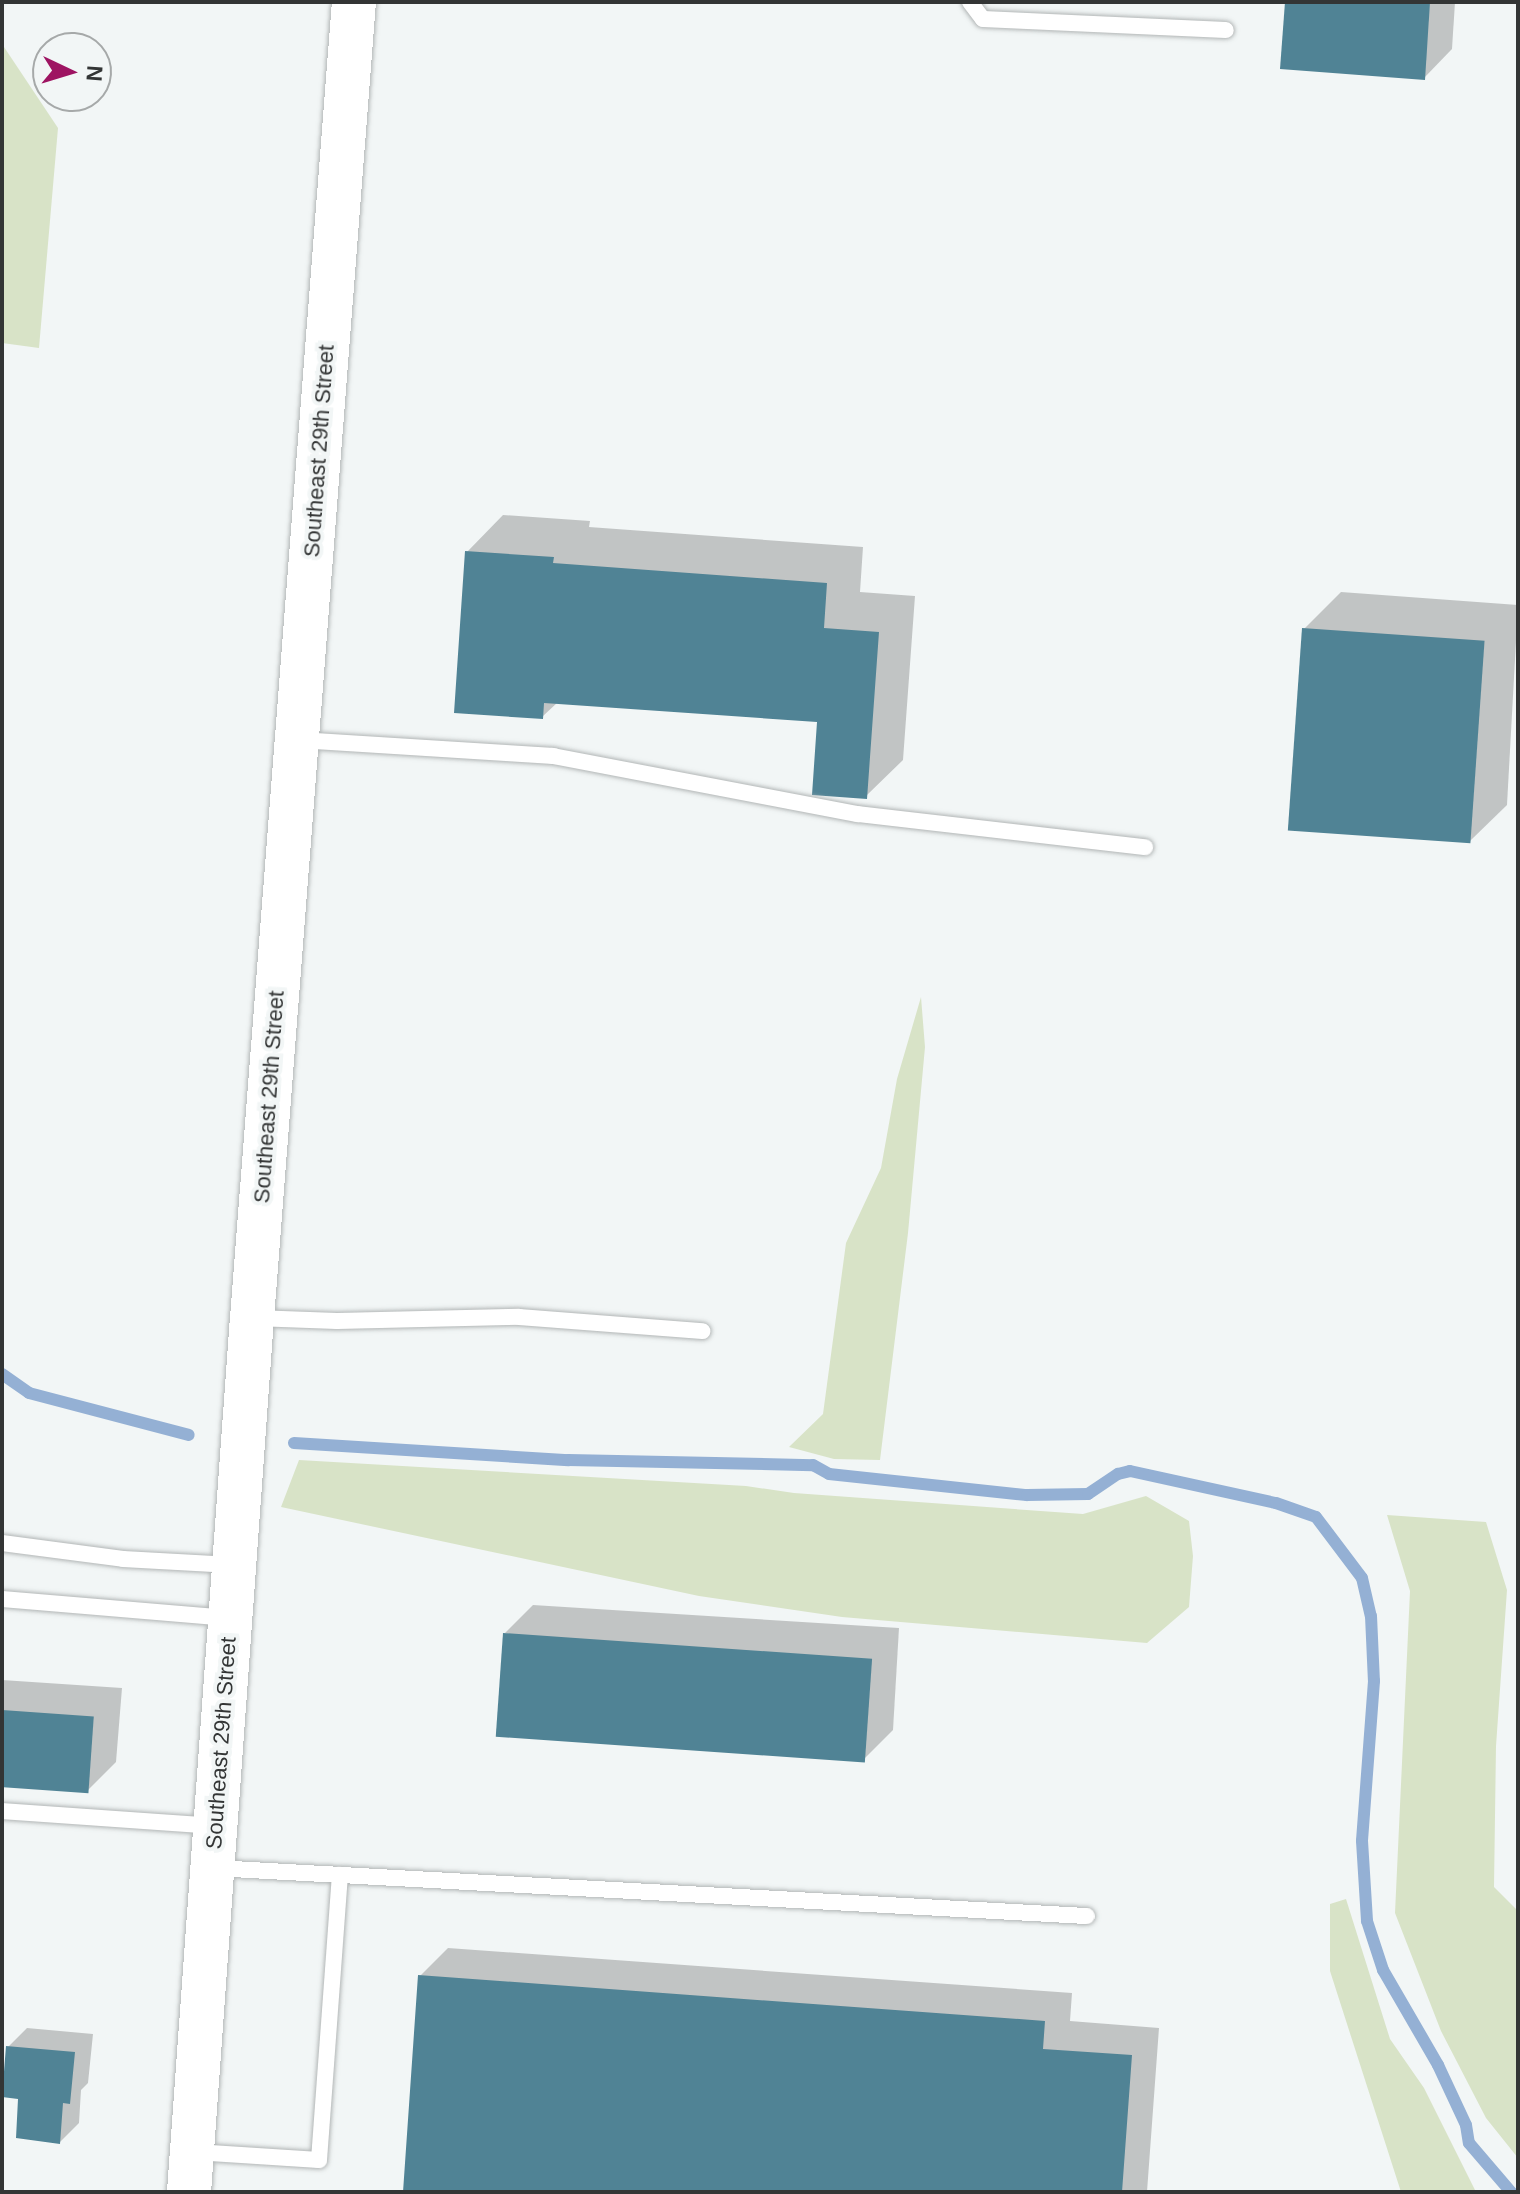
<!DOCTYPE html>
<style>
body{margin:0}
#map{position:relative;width:1520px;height:2194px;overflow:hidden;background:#f2f6f6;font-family:Arial,sans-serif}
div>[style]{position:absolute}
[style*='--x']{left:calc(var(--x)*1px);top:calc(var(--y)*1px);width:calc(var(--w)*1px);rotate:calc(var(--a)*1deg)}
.green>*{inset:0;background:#d8e3c7}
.shadow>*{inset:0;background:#0003}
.stream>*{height:12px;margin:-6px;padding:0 6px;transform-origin:6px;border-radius:6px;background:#94b0d4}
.building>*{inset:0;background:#508395;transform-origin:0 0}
.roads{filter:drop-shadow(0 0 2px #b2b6b6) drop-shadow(0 0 2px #b2b6b6)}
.service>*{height:16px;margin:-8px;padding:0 8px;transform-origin:8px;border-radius:8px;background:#fff}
.secondary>*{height:44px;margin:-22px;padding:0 22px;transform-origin:22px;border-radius:22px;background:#fff}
span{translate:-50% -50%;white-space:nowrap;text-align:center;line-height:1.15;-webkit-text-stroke:8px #f2f6f6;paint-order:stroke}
.street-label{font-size:22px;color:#333535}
.frame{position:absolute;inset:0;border:4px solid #333535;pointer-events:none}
.north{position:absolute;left:32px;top:32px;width:80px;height:80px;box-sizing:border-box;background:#f2f6f6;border:2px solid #a6a9a9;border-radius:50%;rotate:94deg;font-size:22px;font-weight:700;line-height:32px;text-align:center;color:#333535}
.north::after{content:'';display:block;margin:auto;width:28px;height:36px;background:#9e1462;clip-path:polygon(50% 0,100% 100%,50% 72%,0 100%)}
</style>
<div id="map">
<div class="green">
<i style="clip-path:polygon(2px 44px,58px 128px,39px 348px,2px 343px)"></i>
<i style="clip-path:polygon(921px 997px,925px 1047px,908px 1233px,880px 1460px,834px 1459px,789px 1447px,823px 1414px,846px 1243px,881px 1168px,897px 1079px)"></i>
<i style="clip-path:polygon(299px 1460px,746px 1486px,794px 1493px,1083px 1514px,1146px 1496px,1189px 1521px,1193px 1556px,1189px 1607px,1147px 1643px,842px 1617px,699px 1596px,281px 1507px)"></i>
<i style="clip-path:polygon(1387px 1515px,1486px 1522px,1507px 1590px,1496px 1746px,1494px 1887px,1518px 1911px,1518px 2158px,1486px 2118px,1441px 2031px,1395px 1913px,1410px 1591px)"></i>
<i style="clip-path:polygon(1346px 1899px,1390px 2039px,1424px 2088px,1476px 2192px,1401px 2192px,1330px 1971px,1330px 1904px)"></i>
</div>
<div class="shadow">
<i style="clip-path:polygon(1287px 2px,1455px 2px,1452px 49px,1424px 78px)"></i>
<i style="clip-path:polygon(503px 515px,590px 521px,589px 527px,863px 547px,860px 592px,915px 596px,903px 760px,866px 796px,819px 720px,558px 702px,542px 717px,467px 552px)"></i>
<i style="clip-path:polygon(1341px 592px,1518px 605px,1507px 805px,1470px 841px,1304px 629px)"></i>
<i style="clip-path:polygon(533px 1605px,899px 1628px,893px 1730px,865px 1758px,505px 1633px)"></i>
<i style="clip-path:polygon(2px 1680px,122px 1688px,116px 1762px,88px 1790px,2px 1785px)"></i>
<i style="clip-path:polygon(448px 1948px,1072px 1993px,1070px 2021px,1159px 2028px,1147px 2192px,405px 2192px,420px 1976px)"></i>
<i style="clip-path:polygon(27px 2028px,93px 2034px,88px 2083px,81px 2090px,79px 2123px,60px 2142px,21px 2097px,8px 2047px)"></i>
</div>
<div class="stream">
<i style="--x:2;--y:1374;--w:33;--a:35"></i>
<i style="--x:29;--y:1393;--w:165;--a:14.7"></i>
<i style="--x:294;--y:1443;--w:275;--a:3.6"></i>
<i style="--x:568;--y:1460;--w:245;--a:1.2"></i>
<i style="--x:813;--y:1465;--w:18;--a:29"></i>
<i style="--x:829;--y:1474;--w:199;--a:6.1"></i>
<i style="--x:1027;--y:1495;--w:61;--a:-0.9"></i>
<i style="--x:1088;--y:1494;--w:36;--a:-34"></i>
<i style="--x:1118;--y:1474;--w:12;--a:-14"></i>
<i style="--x:1130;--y:1471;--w:149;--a:12.4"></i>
<i style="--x:1276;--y:1503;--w:42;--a:19.3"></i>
<i style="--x:1316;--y:1517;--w:76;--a:53"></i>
<i style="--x:1362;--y:1578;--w:39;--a:77"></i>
<i style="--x:1371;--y:1616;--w:65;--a:87.4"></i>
<i style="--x:1374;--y:1681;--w:160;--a:94.3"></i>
<i style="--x:1362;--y:1841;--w:80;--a:86.4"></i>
<i style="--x:1367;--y:1921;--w:52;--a:71.9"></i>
<i style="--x:1383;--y:1970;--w:110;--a:59.9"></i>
<i style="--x:1438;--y:2065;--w:66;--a:65"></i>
<i style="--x:1466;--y:2125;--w:18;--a:81"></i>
<i style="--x:1469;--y:2143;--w:65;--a:49.4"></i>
</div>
<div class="building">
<i style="clip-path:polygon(1285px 2px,1430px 2px,1425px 80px,1280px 69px)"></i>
<i style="clip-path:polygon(465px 551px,554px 557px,553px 563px,827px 583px,824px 628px,879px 632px,867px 799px,812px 795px,817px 722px,544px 703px,543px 719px,454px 713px)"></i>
<i style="left:1302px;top:628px;width:183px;height:203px;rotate:4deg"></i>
<i style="left:503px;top:1633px;width:370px;height:104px;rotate:4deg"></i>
<i style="left:2px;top:1710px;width:92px;height:77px;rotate:4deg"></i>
<i style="clip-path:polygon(418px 1975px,1045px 2021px,1043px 2049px,1132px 2055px,1122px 2192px,403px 2192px)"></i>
<i style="clip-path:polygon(6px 2046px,75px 2052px,70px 2104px,63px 2103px,60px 2144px,16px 2138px,18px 2099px,2px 2097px)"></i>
</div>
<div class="roads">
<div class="service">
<i style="--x:970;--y:2;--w:21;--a:53"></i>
<i style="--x:983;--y:19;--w:243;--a:2.6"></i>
<i style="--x:299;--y:740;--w:255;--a:3.6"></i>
<i style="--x:553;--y:756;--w:310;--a:10.8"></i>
<i style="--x:858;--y:814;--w:289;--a:6.6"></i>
<i style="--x:254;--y:1318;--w:83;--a:2.1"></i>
<i style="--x:337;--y:1321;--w:182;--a:-1.3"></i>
<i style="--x:519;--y:1317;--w:184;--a:4.4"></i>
<i style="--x:2;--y:1543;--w:122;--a:7.5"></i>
<i style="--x:123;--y:1559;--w:109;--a:3.2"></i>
<i style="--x:2;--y:1599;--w:227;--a:4.8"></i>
<i style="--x:2;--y:1811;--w:213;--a:4"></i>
<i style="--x:214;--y:1868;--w:874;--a:3.15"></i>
<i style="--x:195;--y:2152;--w:124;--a:3.7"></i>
<i style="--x:319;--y:2160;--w:286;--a:-85.8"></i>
</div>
<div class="secondary">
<i style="--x:189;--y:2192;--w:876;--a:-85.88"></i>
<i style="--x:252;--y:1318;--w:1320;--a:-85.57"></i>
</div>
</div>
<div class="street-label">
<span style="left:319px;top:451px;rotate:-86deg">Southeast 29th Street</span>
<span style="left:269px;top:1097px;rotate:-86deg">Southeast 29th Street</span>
<span style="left:221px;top:1743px;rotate:-86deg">Southeast 29th Street</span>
</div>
<div class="frame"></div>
<div class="north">N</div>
</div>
